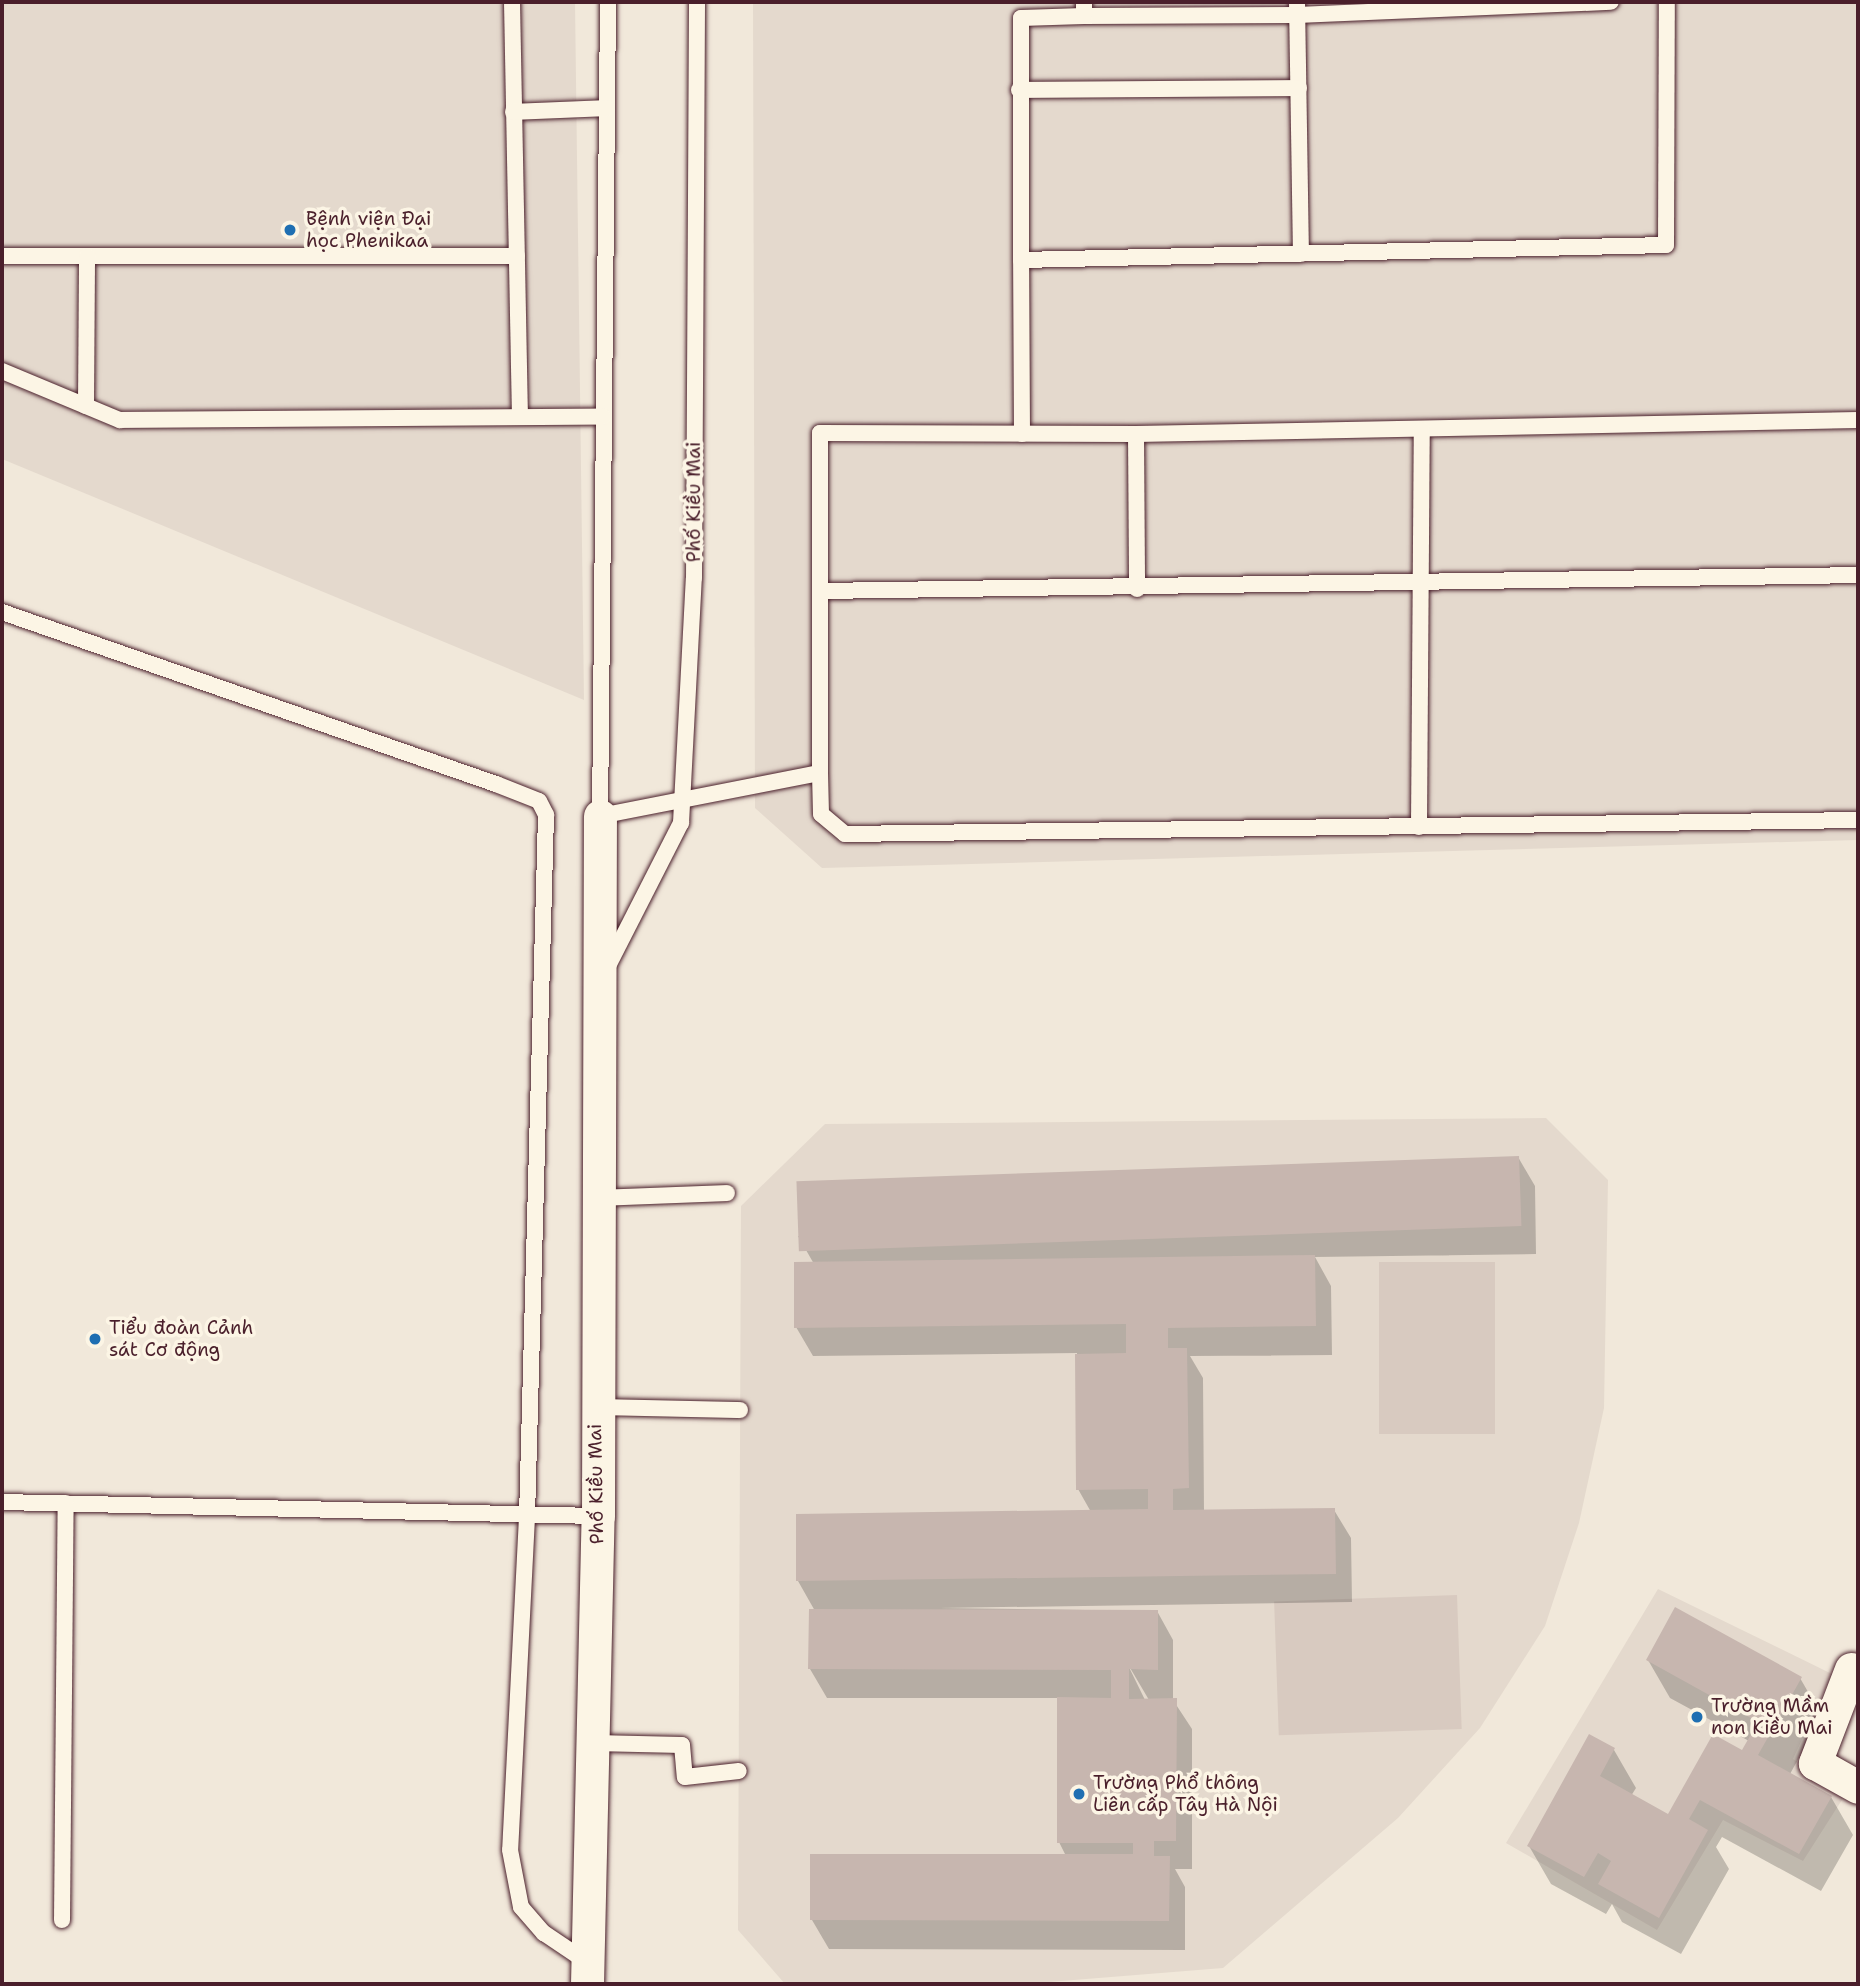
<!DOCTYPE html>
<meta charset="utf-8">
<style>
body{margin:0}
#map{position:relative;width:1860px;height:1986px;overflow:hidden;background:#f1e8da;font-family:"Shantell Sans",sans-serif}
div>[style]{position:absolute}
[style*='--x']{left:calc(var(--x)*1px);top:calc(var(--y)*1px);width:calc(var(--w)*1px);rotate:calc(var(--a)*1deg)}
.built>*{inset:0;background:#e4d9cd}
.green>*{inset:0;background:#d8cac0;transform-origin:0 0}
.shadow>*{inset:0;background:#0003}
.building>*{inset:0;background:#c7b6af;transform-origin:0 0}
.roads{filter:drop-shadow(0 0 2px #4a1f2b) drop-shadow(0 0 2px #4a1f2b)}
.service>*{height:16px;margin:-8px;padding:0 8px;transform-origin:8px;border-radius:8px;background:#fcf5e5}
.minor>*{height:33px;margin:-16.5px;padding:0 16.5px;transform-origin:16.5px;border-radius:16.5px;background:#fcf5e5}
.dots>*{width:19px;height:19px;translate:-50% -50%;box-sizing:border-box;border:4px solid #fcf5e5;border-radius:50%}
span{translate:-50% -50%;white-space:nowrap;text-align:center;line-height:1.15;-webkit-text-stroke:7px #fcf5e5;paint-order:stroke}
.poi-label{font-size:19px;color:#4a1f2b}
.left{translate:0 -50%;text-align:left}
.street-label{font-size:19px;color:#4a1f2b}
.frame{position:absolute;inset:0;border:4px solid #4a1f2b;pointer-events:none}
</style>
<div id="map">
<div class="built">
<i style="clip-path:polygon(2px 2px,575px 2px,584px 700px,2px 459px)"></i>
<i style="clip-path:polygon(753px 2px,1858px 2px,1858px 840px,822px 868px,755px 808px)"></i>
<i style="clip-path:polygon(1546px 1118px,1608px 1180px,1604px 1408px,1579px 1523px,1545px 1626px,1480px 1728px,1398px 1818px,1223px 1968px,1024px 1984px,785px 1984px,738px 1930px,741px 1206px,825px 1124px)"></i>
<i style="clip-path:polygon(1658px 1589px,1832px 1674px,1793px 1759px,1847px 1792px,1803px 1861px,1723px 1820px,1657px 1930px,1506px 1843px)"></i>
</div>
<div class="green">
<i style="left:1379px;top:1262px;width:116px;height:172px"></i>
<i style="left:1457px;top:1595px;width:134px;height:183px;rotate:88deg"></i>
</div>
<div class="shadow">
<i style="clip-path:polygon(evenodd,1518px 1157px,1535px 1186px,1536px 1254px,1315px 1257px,1331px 1286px,1332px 1355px,1190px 1356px,1203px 1378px,1204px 1511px,1334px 1510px,1351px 1538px,1352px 1602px,940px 1608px,1157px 1611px,1173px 1640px,1173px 1700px,1192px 1729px,1192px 1869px,1175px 1869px,1185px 1887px,1185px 1950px,829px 1949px,812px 1920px,1066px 1856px,1059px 1842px,1059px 1698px,827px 1698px,810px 1669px,815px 1611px,798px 1581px,1091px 1512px,1078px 1489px,1077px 1353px,813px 1356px,796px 1327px,814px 1264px,798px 1236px,1518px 1157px,1126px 1661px,1149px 1700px,1145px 1700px,1126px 1661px)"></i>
<i style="clip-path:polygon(1648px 1660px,1800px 1678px,1822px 1716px,1790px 1774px,1831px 1797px,1853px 1835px,1821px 1891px,1722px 1837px,1716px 1847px,1729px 1869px,1681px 1954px,1622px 1922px,1612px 1904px,1606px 1914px,1551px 1884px,1529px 1846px,1590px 1736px,1614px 1750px,1636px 1788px,1631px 1796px,1669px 1817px,1742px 1752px,1749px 1741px,1670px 1698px)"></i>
</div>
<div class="building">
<i style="left:1519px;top:1156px;width:70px;height:723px;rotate:88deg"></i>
<i style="clip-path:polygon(1315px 1255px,1316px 1326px,1168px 1328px,1168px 1348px,1187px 1348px,1189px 1488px,1173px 1489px,1173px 1510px,1335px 1508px,1336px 1574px,796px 1581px,796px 1514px,1148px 1509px,1148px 1489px,1076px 1490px,1075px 1354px,1126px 1353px,1126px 1324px,794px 1328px,794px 1262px)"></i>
<i style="clip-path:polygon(1675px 1607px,1802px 1677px,1758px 1755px,1832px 1796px,1799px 1854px,1700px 1800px,1689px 1819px,1708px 1830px,1659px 1918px,1598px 1884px,1611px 1861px,1598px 1853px,1584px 1877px,1527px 1846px,1589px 1734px,1615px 1748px,1600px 1776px,1668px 1814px,1713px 1734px,1742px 1750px,1758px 1722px,1646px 1660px)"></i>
<i style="clip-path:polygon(809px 1609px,1158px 1610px,1158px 1670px,1129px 1669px,1129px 1699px,1177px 1698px,1176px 1841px,1154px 1841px,1154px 1856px,1170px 1856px,1169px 1921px,810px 1920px,810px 1854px,1133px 1854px,1133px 1843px,1057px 1843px,1057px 1697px,1111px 1698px,1111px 1670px,808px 1669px)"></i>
</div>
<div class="roads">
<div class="service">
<i style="--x:512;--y:2;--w:415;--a:88.9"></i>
<i style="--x:608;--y:2;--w:814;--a:90.56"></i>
<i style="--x:600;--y:816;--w:224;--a:-11.1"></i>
<i style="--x:820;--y:773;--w:41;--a:88.6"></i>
<i style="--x:821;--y:814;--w:31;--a:40"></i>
<i style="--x:845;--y:834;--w:1013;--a:-0.79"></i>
<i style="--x:1297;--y:2;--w:252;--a:89.1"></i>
<i style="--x:1084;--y:16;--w:213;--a:-0.3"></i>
<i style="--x:1297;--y:15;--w:314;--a:-2.4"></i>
<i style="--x:1019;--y:90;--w:280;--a:-0.4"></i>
<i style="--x:513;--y:112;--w:94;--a:-2.4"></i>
<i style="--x:2;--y:256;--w:515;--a:0"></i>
<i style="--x:1021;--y:260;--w:242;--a:-90"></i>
<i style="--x:1021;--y:18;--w:63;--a:-1.8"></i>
<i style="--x:1084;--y:16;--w:14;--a:-90"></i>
<i style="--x:2;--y:371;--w:128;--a:22.6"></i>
<i style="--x:120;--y:420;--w:483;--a:-0.4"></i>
<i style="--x:86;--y:406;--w:150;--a:-89.6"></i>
<i style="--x:1022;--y:434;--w:174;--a:-90.3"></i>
<i style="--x:1021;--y:260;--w:645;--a:-1.33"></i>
<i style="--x:1666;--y:245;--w:243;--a:-89.8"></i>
<i style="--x:1136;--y:434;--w:155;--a:89.6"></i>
<i style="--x:821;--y:591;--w:1037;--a:-0.88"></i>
<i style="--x:2;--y:612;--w:523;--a:19.2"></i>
<i style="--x:496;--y:784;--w:46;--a:21.6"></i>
<i style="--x:539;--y:801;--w:16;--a:63"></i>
<i style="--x:546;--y:815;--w:702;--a:91.55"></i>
<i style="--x:527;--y:1517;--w:333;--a:92.9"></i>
<i style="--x:510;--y:1850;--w:58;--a:79.1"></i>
<i style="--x:521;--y:1907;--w:35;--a:49"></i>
<i style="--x:544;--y:1933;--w:52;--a:34"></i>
<i style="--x:820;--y:773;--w:340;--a:-90"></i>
<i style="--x:820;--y:433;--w:316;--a:0.2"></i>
<i style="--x:1136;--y:434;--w:722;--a:-1.11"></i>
<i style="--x:1419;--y:827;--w:397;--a:-89.6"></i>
<i style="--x:607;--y:968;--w:163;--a:-63"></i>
<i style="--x:681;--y:823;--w:245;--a:-87"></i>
<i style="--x:694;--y:578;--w:576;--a:-89.7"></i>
<i style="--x:599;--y:1198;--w:128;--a:-2.2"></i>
<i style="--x:595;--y:1407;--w:145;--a:1.2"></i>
<i style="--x:2;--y:1502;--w:596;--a:1.35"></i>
<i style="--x:594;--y:1743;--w:88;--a:1.3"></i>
<i style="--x:682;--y:1745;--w:32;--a:85"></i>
<i style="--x:685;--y:1777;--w:54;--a:-6.3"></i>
<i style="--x:62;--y:1920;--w:417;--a:-89.5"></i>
</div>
<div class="minor">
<i style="--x:1851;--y:1669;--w:101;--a:111"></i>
<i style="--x:1815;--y:1763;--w:49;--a:29.2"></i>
<i style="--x:587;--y:1984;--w:468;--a:-88.7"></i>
<i style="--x:598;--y:1516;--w:700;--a:-89.84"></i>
</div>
</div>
<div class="dots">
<i style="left:290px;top:230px;background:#1f6fb2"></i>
<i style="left:95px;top:1339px;background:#1f6fb2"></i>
<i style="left:1697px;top:1717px;background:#1f6fb2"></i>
<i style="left:1079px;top:1794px;background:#1f6fb2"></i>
</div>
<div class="poi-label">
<span class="left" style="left:306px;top:230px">Bệnh viện Đại<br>học Phenikaa</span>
<span class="left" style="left:109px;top:1339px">Tiểu đoàn Cảnh<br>sát Cơ động</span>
<span class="left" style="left:1711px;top:1717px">Trường Mầm<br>non Kiều Mai</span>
<span class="left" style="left:1093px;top:1794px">Trường Phổ thông<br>Liên cấp Tây Hà Nội</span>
</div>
<div class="street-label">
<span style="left:694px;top:502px;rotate:-90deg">Phố Kiều Mai</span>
<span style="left:596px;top:1484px;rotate:-91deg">Phố Kiều Mai</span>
</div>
<div class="frame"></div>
</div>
